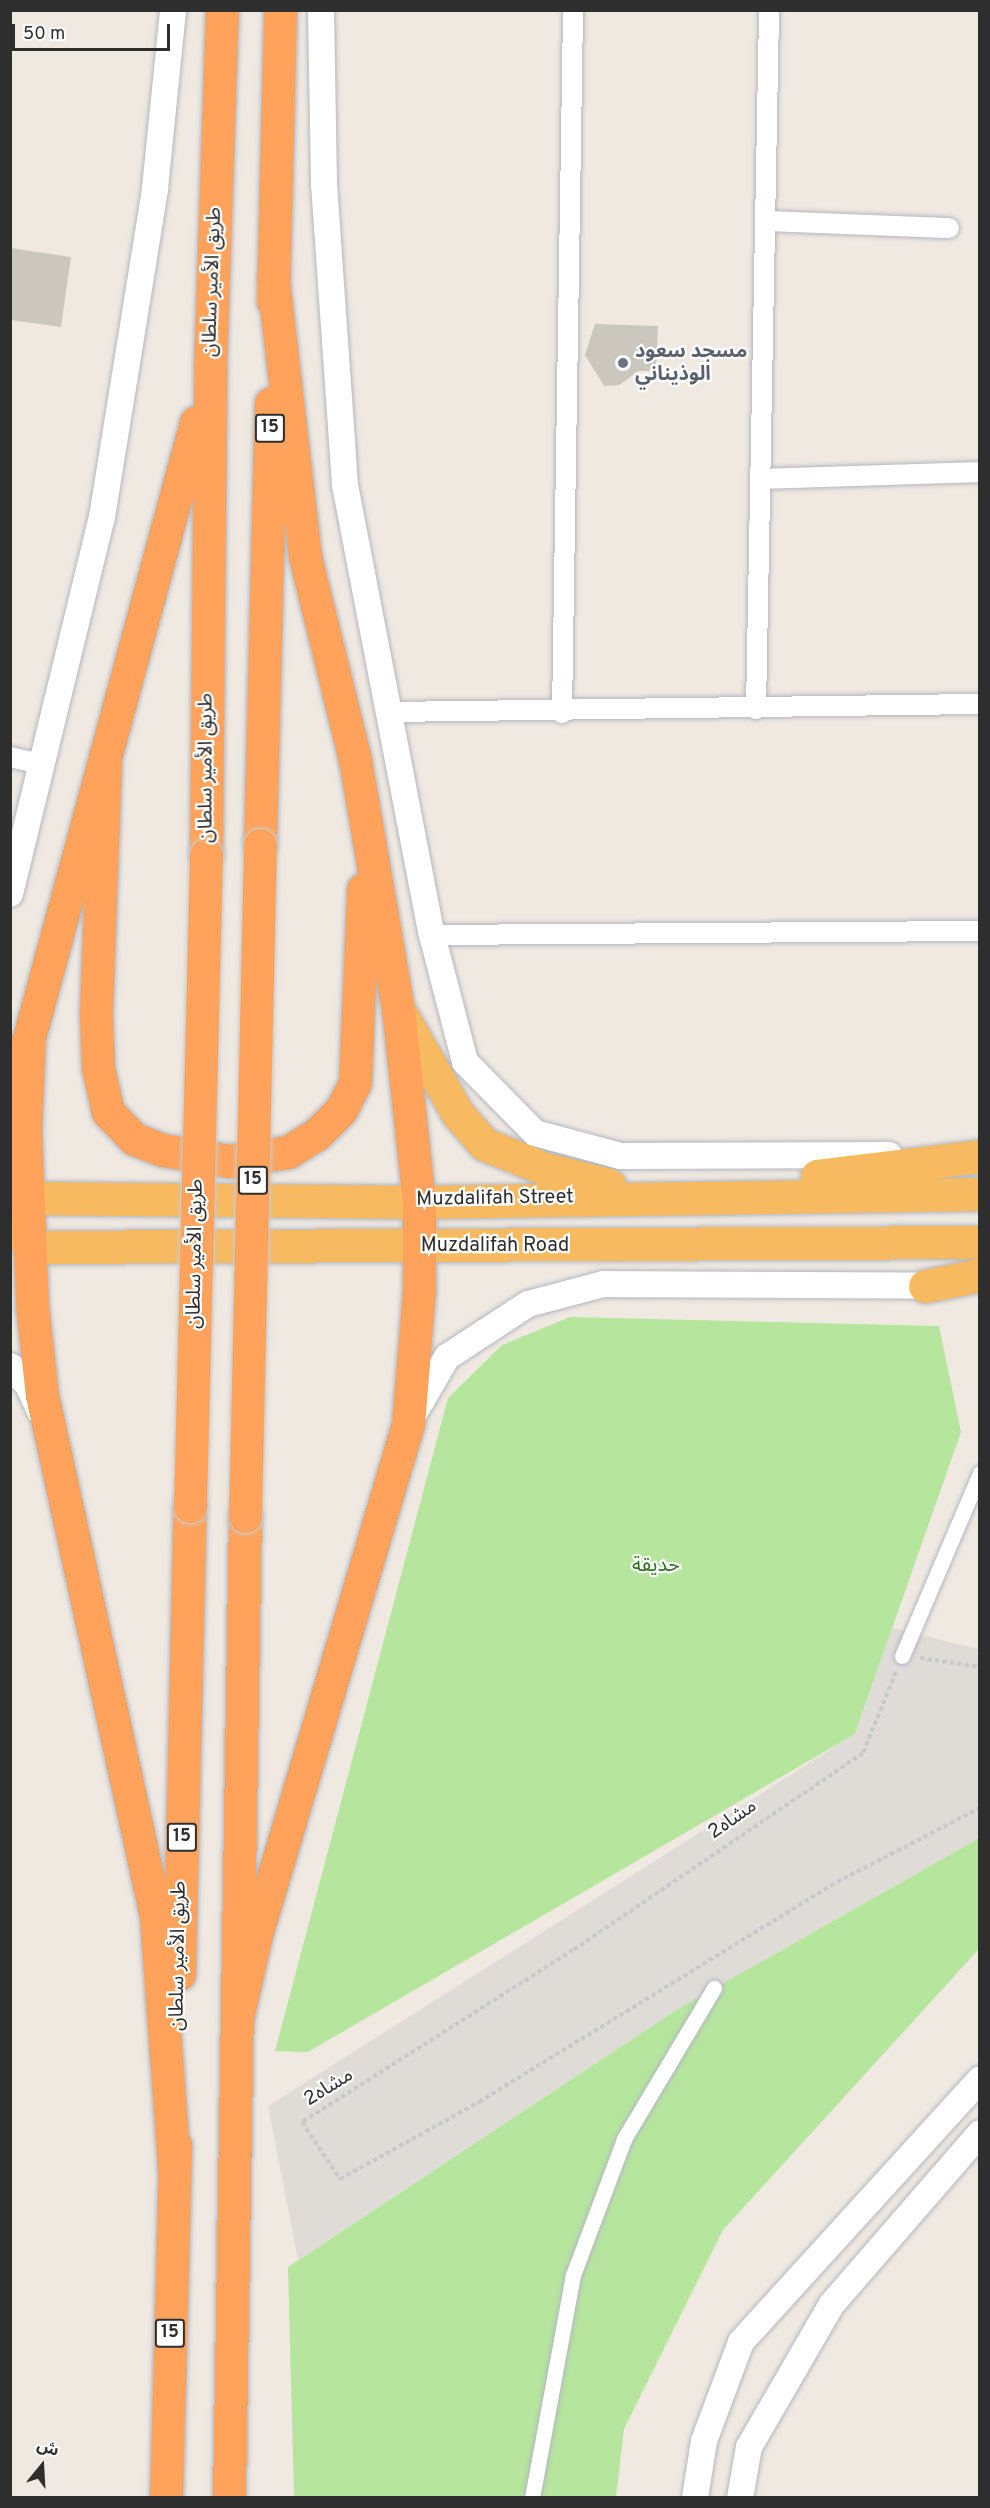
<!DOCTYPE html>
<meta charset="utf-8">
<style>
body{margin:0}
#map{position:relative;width:990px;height:2508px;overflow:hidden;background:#efe9e1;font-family:Overpass,"Noto Sans Arabic",sans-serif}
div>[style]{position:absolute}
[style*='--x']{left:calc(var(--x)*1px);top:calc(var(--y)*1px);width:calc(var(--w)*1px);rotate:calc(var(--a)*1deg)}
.green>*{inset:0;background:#b6e59e}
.plaza>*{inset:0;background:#dfdcd8}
.building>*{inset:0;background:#cbc7bf}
.path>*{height:4px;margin-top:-2px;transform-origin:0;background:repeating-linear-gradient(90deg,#c9c9c9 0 4.5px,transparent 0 7.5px)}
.roads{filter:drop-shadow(0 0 2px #b4b7c1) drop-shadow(0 0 2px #b4b7c1)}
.pedestrian>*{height:15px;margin:-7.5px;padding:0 7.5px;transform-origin:7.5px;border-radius:7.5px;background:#fff}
.minor>*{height:20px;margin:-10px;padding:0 10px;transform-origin:10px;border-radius:10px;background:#fff}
.tertiary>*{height:26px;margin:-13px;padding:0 13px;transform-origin:13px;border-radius:13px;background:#fff}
.secondary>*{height:28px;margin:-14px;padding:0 14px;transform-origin:14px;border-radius:14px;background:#fff}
.trunk>*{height:33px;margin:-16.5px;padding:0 16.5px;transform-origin:16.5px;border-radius:16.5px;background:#f8ba60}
.motorway>*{height:33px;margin:-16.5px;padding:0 16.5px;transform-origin:16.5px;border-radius:16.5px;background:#ffa35c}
.bridges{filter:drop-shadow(0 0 2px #c9c9c9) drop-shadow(0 0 2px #c9c9c9)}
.motorway-bridge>*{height:33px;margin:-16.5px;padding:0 16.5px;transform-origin:16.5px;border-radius:16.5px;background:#ffa35c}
.dots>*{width:16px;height:16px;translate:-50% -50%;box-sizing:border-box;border:3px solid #fff;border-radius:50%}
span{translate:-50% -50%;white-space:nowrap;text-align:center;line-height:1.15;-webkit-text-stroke:4.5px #fff;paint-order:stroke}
.shield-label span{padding:2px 4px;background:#fff;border:2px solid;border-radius:4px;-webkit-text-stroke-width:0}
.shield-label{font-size:18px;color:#2e2e2e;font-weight:700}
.street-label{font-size:20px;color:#2e2e2e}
.worship-label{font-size:20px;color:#5b616d;font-weight:700}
.left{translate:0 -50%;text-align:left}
.park-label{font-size:20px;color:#2c6e1b}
.frame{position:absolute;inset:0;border:12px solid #2e2e2e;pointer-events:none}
.north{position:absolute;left:12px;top:2436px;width:60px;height:60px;-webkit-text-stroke:4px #fff;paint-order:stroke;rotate:18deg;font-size:16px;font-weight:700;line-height:24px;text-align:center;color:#2e2e2e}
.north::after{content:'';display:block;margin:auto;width:21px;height:27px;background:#2e2e2e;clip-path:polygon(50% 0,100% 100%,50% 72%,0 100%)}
.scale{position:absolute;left:12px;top:24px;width:158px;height:27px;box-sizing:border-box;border:3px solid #2e2e2e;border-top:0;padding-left:8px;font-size:18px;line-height:21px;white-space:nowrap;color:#2e2e2e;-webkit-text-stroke:4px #fff;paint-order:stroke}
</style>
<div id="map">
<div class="green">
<i style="clip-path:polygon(570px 1317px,939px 1326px,961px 1432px,855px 1734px,308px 2052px,275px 2051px,448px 1398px,502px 1345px)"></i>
<i style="clip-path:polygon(979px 1838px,979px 1949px,723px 2230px,624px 2429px,616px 2497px,294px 2497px,288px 2267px,676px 2010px)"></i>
</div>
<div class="plaza">
<i style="clip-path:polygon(892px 1628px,979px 1649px,979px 1838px,676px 2010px,298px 2260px,268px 2106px,855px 1734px)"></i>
</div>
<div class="building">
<i style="clip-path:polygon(10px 248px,71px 257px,61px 327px,10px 320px)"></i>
<i style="clip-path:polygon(595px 324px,658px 326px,656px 371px,639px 371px,619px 385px,604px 386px,585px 355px)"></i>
</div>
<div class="path">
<i style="--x:920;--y:1658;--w:61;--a:8.5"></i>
<i style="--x:896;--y:1672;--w:87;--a:112.2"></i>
<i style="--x:863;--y:1753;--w:351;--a:145.8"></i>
<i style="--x:573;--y:1950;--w:321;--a:147.6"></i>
<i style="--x:302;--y:2122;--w:69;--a:56.3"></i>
<i style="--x:340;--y:2179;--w:159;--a:-29"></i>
<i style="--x:479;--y:2102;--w:420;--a:-31.6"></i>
<i style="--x:837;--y:1882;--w:161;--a:-27.4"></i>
</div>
<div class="roads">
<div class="pedestrian">
<i style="--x:902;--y:1656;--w:199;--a:-66.9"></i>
<i style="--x:532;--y:2498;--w:227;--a:-79.6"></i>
<i style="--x:573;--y:2275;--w:145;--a:-69.4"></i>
<i style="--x:624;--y:2139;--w:176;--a:-59.2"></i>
</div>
<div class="minor">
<i style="--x:765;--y:221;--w:184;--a:2.2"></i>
<i style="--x:760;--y:479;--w:220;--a:-1.8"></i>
<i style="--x:756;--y:709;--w:699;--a:-88.93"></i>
<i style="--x:389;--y:712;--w:591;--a:-0.78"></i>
<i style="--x:562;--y:713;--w:703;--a:-89.1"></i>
<i style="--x:10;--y:757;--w:32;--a:13"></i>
<i style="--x:432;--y:935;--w:548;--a:-0.42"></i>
</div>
<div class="tertiary">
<i style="--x:321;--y:10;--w:174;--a:89"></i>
<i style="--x:324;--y:184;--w:302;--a:86"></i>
<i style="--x:345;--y:485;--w:458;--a:79.1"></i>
<i style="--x:432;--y:935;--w:131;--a:75.4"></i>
<i style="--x:465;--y:1062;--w:100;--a:45.4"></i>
<i style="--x:535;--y:1133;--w:88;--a:15.1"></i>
<i style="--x:620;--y:1156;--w:269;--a:-0.2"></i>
<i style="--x:10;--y:894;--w:388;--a:-76.3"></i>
<i style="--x:102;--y:517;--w:333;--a:-80.8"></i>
<i style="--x:155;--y:188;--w:179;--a:-84.2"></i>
<i style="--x:411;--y:1419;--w:72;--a:-59.9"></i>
<i style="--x:447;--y:1357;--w:97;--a:-33.2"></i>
<i style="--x:528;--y:1304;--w:78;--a:-14.9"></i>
<i style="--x:603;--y:1284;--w:341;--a:0.3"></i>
<i style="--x:695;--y:2498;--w:58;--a:-81"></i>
<i style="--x:704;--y:2441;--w:106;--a:-69.5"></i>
<i style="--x:741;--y:2342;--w:355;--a:-47.7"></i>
<i style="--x:740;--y:2498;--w:52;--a:-80"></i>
<i style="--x:749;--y:2447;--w:165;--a:-59.9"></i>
<i style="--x:832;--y:2304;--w:226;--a:-49.1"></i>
</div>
<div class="secondary">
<i style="--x:10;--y:1367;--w:24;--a:42"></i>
<i style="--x:28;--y:1383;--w:31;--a:65"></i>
</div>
<div class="trunk">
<i style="--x:398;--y:1009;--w:121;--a:60.3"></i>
<i style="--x:458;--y:1114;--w:40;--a:49"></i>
<i style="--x:484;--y:1144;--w:66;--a:22.3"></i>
<i style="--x:545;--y:1169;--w:66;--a:14"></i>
<i style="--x:817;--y:1176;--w:164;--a:-7"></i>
<i style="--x:28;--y:1198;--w:391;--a:0.6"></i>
<i style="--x:419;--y:1202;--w:561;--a:-0.82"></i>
<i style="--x:10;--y:1214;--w:20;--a:90"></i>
<i style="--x:30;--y:1247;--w:950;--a:-0.3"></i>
<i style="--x:925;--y:1286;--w:56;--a:-11.3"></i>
</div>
<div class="motorway">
<i style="--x:273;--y:301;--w:291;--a:-88.6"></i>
<i style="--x:105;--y:765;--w:251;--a:92.1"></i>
<i style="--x:96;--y:1016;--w:52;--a:87.8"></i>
<i style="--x:98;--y:1068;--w:45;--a:77.2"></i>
<i style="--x:108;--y:1112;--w:37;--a:46"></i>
<i style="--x:134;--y:1139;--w:31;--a:21"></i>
<i style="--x:163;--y:1150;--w:67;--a:9.5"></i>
<i style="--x:229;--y:1161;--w:60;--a:-8.7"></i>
<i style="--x:288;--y:1152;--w:34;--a:-32"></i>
<i style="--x:317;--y:1134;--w:34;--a:-45"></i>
<i style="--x:341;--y:1110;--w:31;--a:-63"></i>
<i style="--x:355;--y:1082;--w:193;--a:-87.6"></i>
<i style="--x:260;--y:845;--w:442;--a:-88.6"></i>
<i style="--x:206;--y:855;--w:487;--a:-89.5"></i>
<i style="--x:210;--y:368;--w:358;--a:-88.1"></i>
<i style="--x:29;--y:1038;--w:91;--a:92.5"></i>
<i style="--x:25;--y:1129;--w:176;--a:87.7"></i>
<i style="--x:32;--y:1305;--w:91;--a:83.7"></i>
<i style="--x:42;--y:1395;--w:533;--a:77.66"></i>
<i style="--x:156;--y:1916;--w:253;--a:85.9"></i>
<i style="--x:19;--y:1057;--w:21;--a:-62"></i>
<i style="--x:29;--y:1038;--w:638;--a:-74.83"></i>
<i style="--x:179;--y:1974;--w:468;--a:-88.7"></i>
<i style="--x:237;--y:2019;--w:86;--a:-77.3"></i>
<i style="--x:256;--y:1935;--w:533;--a:-73.43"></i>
<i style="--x:408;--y:1424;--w:135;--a:-85.3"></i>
<i style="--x:419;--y:1289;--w:87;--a:-90"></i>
<i style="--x:419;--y:1202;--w:194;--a:-96.2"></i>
<i style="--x:398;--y:1009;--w:253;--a:-99.8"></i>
<i style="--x:355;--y:760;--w:210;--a:-103.8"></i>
<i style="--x:305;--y:556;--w:279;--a:-96.6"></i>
<i style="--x:166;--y:2498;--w:353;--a:-88.5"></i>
<i style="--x:229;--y:2498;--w:982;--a:-89.07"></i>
</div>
</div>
<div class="bridges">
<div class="motorway-bridge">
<i style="--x:190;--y:1506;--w:651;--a:-88.59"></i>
<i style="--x:245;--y:1516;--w:671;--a:-88.72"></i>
</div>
</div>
<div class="dots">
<i style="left:623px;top:363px;background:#6b7280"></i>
</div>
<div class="shield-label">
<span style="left:270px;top:428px">15</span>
<span style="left:253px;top:1180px">15</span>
<span style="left:182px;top:1837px">15</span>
<span style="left:170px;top:2333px">15</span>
</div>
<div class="street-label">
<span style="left:213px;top:282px;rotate:-88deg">طريق الأمير سلطان</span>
<span style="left:207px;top:768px;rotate:-90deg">طريق الأمير سلطان</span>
<span style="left:495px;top:1199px;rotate:-1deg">Muzdalifah Street</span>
<span style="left:495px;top:1246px">Muzdalifah Road</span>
<span style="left:196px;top:1254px;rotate:-89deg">طريق الأمير سلطان</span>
<span style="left:733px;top:1820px;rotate:-35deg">مشاه2</span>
<span style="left:179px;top:1956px;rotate:-89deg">طريق الأمير سلطان</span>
<span style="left:329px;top:2088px;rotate:-32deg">مشاه2</span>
</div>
<div class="worship-label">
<span class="left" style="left:635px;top:364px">مسجد سعود<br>الوذيناني</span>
</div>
<div class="park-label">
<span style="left:656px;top:1566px">حديقة</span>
</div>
<div class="frame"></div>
<div class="north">ش</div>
<div class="scale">50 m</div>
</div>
